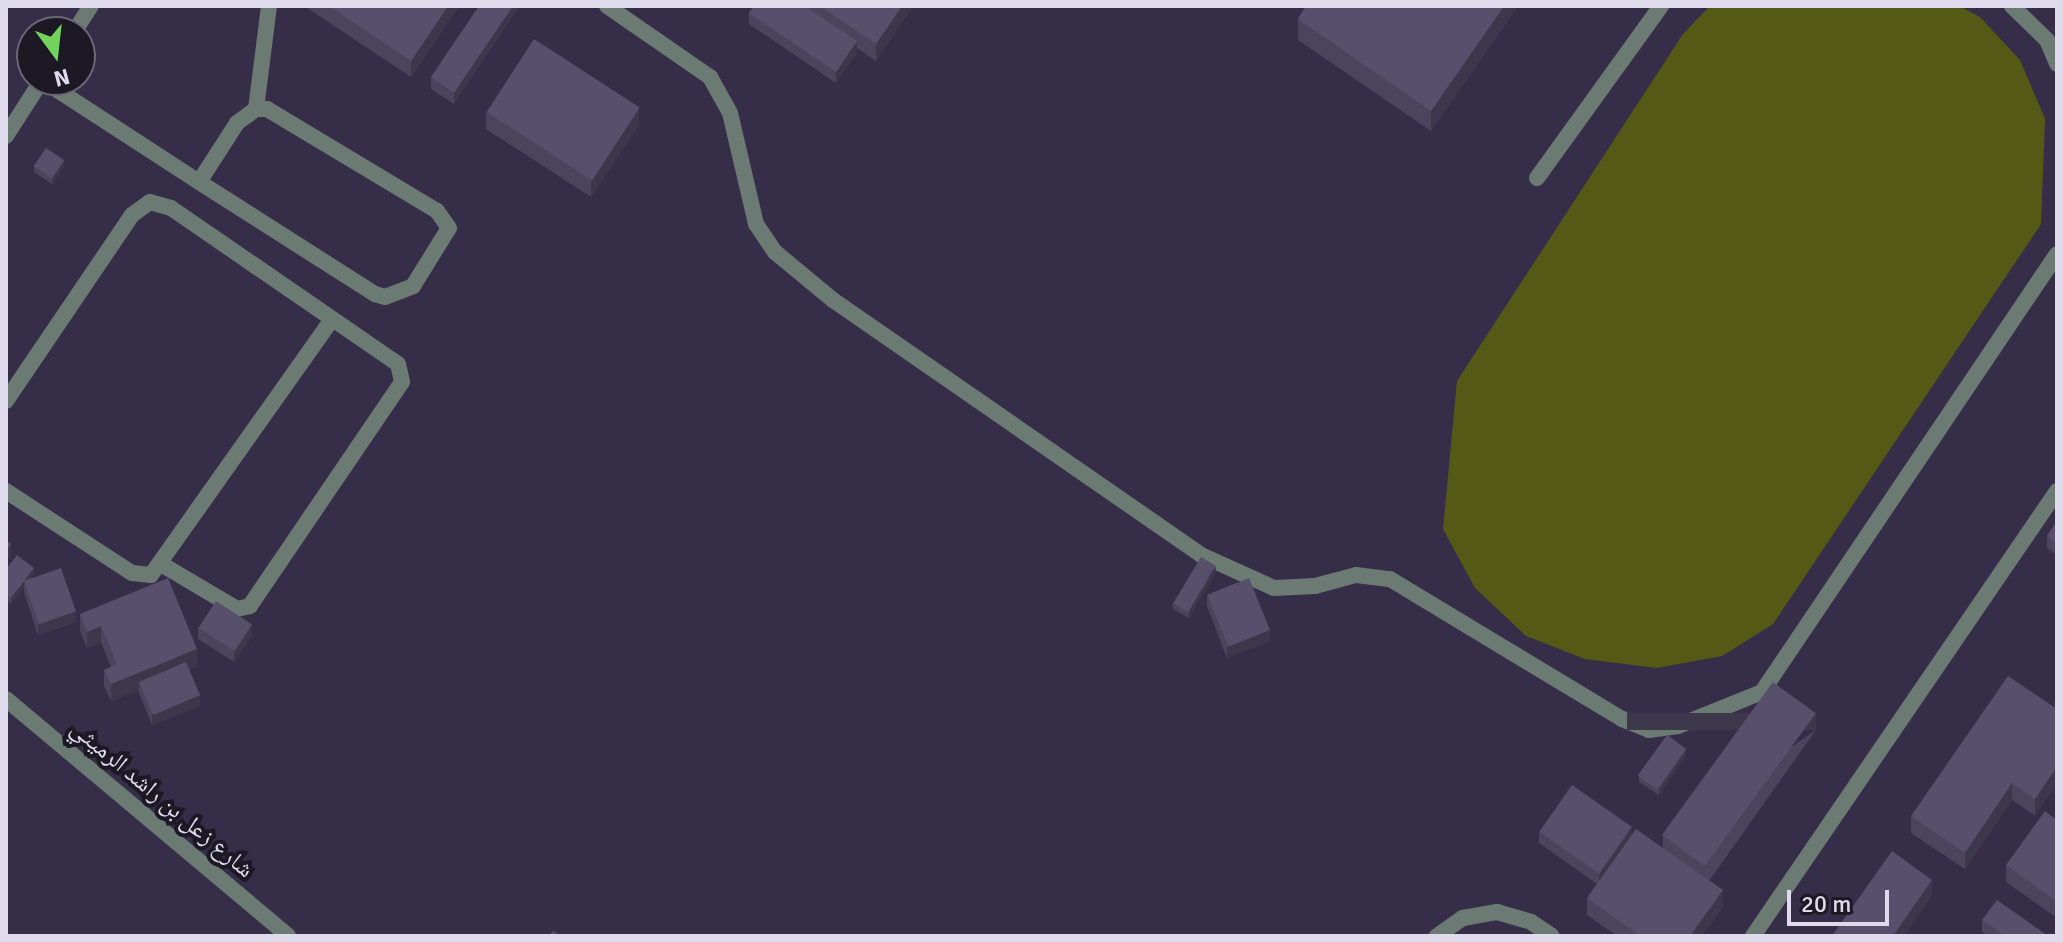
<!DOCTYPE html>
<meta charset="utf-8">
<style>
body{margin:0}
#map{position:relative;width:2063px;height:942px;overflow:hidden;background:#362e49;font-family:Signika,"Noto Naskh Arabic",sans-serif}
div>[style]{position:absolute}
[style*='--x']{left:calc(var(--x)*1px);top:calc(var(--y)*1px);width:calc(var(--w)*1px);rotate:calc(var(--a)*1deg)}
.green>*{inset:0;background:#545a15}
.lane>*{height:16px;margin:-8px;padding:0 8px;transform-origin:8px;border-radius:8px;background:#6b7a72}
.street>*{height:16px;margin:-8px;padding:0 8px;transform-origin:8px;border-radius:8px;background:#6b7a72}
.wall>*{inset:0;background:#4b445c}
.shaded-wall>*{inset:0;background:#3d374b;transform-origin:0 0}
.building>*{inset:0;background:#574f6b;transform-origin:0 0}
span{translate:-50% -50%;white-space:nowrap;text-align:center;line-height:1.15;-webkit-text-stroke:8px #1c1925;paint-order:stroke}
.street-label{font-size:24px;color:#dfdaec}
.frame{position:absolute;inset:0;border:8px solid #dfdaec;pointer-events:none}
.north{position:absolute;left:16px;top:16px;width:80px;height:80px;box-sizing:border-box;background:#1c1925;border:2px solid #6a6675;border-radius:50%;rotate:165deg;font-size:22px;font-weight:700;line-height:32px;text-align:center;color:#dfdaec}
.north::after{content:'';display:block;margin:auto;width:28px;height:36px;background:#73d25c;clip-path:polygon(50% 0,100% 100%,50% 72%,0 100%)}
.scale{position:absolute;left:1787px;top:890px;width:102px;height:36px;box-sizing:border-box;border:4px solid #dfdaec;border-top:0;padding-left:10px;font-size:24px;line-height:28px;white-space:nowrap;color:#dfdaec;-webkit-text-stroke:6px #1c1925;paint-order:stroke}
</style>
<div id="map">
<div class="green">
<i style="clip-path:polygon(1710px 6px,1959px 6px,1980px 17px,2020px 60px,2045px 119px,2041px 224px,1773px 624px,1722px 656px,1657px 668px,1585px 659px,1526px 636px,1475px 588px,1443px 529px,1457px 381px,1683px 34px)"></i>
</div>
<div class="lane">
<i style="--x:607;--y:6;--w:125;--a:34.6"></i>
<i style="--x:710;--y:77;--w:41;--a:60.9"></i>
<i style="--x:730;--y:113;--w:114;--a:76.8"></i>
<i style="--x:756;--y:224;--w:34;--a:56"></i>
<i style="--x:775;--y:252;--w:75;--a:39.6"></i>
<i style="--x:833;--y:300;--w:448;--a:34.7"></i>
<i style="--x:1201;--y:555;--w:80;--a:24.3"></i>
<i style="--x:1274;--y:588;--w:41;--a:-2.8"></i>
<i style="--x:1315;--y:586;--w:42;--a:-15"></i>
<i style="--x:1356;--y:575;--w:34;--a:7"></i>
<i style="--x:1390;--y:579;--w:271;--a:31.1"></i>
<i style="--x:1622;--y:719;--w:29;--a:22"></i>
<i style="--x:1649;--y:730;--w:29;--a:-8"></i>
<i style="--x:1678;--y:726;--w:91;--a:-22"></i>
<i style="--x:1762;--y:692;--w:528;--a:-56.04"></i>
<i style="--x:2012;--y:6;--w:49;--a:44.2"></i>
<i style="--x:2047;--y:40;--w:26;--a:67"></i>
<i style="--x:74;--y:32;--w:31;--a:-57"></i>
<i style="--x:256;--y:109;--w:104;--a:-82.8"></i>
<i style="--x:6;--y:136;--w:67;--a:-57.3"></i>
<i style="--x:42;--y:80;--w:187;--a:33"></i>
<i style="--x:199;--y:182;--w:209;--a:32.5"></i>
<i style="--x:375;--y:294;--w:10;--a:17"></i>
<i style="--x:385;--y:297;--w:30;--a:-21"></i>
<i style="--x:413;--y:286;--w:68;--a:-58.2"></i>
<i style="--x:449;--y:228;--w:21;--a:-125"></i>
<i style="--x:437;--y:211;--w:198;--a:-149"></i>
<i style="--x:267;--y:109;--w:11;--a:180"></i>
<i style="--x:256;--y:109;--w:24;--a:144"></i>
<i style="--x:237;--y:123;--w:70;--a:122.8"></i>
<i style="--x:1537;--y:178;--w:212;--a:-54.2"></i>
<i style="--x:6;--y:401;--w:225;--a:-55.9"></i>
<i style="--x:132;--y:215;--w:22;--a:-36"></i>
<i style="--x:150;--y:202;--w:22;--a:16"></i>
<i style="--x:171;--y:208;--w:275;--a:34.5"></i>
<i style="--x:398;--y:364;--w:18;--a:77"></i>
<i style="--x:402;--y:382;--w:271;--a:124.2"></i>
<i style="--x:250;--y:606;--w:13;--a:167"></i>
<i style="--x:237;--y:609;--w:88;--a:-149.4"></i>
<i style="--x:6;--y:491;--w:150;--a:33.1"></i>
<i style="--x:132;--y:573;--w:19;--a:6"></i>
<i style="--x:151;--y:575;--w:311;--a:-54.7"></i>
<i style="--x:1437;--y:936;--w:32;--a:-35"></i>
<i style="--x:1463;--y:918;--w:35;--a:-10"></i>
<i style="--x:1497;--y:912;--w:35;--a:16"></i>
<i style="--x:1531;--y:922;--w:25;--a:34"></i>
<i style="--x:1753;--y:936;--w:539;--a:-55.66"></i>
</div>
<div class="street">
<i style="--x:6;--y:699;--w:368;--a:40"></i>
</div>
<div class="wall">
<i style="clip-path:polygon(307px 6px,459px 6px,411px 77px,307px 8px)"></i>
<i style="clip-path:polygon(479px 6px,454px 104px,431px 89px,431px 77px)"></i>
<i style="clip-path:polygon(754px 6px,913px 6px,876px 61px,857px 48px,857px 53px,836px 83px,749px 24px,749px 13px)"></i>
<i style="clip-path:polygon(1306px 6px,1518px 6px,1431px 131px,1298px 40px,1298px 19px)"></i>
<i style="clip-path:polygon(486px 112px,639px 125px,591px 197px,486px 129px)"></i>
<i style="clip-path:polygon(34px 166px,64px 166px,52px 184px,34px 172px)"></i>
<i style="clip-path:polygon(2057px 521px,2057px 555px,2047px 548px,2047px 536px)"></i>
<i style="clip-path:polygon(6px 569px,34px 574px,30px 579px,76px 622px,38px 635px,24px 592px,24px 587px,11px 604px,6px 600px)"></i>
<i style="clip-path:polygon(1216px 572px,1189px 618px,1173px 609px,1173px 603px)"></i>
<i style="clip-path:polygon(1207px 595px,1270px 641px,1227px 658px,1207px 606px)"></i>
<i style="clip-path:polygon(80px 614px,197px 666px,189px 669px,200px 706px,152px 725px,139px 693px,139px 690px,111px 701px,104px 686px,104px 670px,111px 667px,101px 642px,87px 648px,80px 631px)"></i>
<i style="clip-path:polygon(198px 627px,252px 636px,234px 662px,198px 639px)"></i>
<i style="clip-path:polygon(2057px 709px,2035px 816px,2012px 800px,1965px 869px,1911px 833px,1911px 816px)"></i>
<i style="clip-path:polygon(1816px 730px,1709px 881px,1723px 907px,1702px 936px,1617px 936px,1587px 915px,1587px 898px,1597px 884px,1539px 843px,1539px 832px,1632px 835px,1663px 848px,1663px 836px)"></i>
<i style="clip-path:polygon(1686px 755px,1659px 795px,1639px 782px,1639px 776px)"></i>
<i style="clip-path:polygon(2057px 820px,2057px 918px,2006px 882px,2006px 865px)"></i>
<i style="clip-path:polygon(1982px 920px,2048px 936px,1989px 936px,1982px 932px)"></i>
</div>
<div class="shaded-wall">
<i style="clip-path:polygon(448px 6px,459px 6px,411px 77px,411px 61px)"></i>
<i style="clip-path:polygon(513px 6px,520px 6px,454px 104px,454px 93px)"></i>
<i style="clip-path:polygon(902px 6px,913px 6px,876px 61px,876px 44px)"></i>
<i style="clip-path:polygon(1504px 6px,1518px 6px,1431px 131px,1431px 111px)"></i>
<i style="clip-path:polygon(857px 41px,857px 53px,836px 83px,836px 72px)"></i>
<i style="clip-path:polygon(639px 108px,639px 125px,591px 197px,591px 181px)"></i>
<i style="clip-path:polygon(64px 160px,64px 166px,52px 184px,52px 178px)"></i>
<i style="clip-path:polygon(11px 544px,11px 556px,6px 563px,6px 551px)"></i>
<i style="clip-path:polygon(1216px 566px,1216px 572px,1189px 618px,1189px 612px)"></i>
<i style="clip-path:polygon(34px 568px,34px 574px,25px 585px,24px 581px)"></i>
<i style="clip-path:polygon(24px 581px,24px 587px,11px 604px,11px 598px)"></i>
<i style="clip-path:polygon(76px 611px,76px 622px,38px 635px,38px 624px)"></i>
<i style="clip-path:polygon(252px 624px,252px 636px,234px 662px,234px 651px)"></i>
<i style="clip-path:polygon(101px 626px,101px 642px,87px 648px,87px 632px)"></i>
<i style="clip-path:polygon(1270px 630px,1270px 641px,1227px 658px,1227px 646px)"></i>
<i style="clip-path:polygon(197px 649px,197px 666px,142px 688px,139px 681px,139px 690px,111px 701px,111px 684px)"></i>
<i style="clip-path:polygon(200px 695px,200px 706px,152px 725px,152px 714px)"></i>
<i style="left:1816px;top:713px;width:17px;height:189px;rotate:90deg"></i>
<i style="clip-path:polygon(1686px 749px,1686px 755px,1659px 795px,1659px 789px)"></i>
<i style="clip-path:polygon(2057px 767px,2057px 784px,2035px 816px,2035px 799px)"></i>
<i style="clip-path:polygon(2012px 783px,2012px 800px,1965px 869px,1965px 853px)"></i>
<i style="clip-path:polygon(1632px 827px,1632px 838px,1599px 886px,1599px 874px)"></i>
<i style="clip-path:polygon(1932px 880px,1932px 896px,1904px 936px,1893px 936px)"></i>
<i style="clip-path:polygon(1723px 890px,1723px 907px,1702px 936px,1690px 936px)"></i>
</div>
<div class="building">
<i style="clip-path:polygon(329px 6px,448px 6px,411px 61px)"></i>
<i style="clip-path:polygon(479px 6px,513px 6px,454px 93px,431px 77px)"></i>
<i style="clip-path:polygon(754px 6px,805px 6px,857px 41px,836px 72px,749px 13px)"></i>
<i style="clip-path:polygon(820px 6px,902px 6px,876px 44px)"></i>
<i style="clip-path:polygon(1306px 6px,1504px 6px,1431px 111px,1298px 19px)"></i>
<i style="left:534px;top:39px;width:126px;height:87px;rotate:33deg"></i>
<i style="left:46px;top:148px;width:22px;height:22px;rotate:34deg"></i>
<i style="clip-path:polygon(2057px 521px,2057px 543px,2047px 536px)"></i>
<i style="clip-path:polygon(6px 540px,11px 544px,6px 551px)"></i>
<i style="clip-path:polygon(17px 555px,34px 568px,11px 598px,6px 594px,6px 569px)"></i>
<i style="left:1201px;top:557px;width:17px;height:54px;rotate:31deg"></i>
<i style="left:61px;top:568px;width:46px;height:39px;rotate:71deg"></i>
<i style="clip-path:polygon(168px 578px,197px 649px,111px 684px,104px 670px,117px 664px,101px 626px,87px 632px,80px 614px)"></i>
<i style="left:1249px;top:578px;width:56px;height:45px;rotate:68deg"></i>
<i style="left:216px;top:601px;width:43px;height:32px;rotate:33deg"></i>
<i style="left:186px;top:662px;width:36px;height:51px;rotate:67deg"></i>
<i style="clip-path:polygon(2008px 676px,2057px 709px,2057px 767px,2035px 799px,2012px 783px,1965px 853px,1911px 816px)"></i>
<i style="left:1773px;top:682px;width:53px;height:189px;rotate:36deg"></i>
<i style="left:1667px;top:735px;width:24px;height:50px;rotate:36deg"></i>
<i style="left:1572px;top:785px;width:73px;height:57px;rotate:35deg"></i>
<i style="clip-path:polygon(2045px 811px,2057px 820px,2057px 902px,2006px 865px)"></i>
<i style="clip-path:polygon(1636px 829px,1723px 890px,1690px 936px,1640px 936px,1587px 898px)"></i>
<i style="clip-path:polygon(1892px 851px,1932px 880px,1893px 936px,1832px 936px)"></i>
<i style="clip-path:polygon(1997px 900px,2048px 936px,2005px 936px,1982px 920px)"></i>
<i style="clip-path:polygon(553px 931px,561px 936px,549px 936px)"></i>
</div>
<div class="street-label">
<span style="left:162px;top:799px;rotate:40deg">شارع زعل بن راشد الرميثي</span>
</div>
<div class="frame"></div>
<div class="north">N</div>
<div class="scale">20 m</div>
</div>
